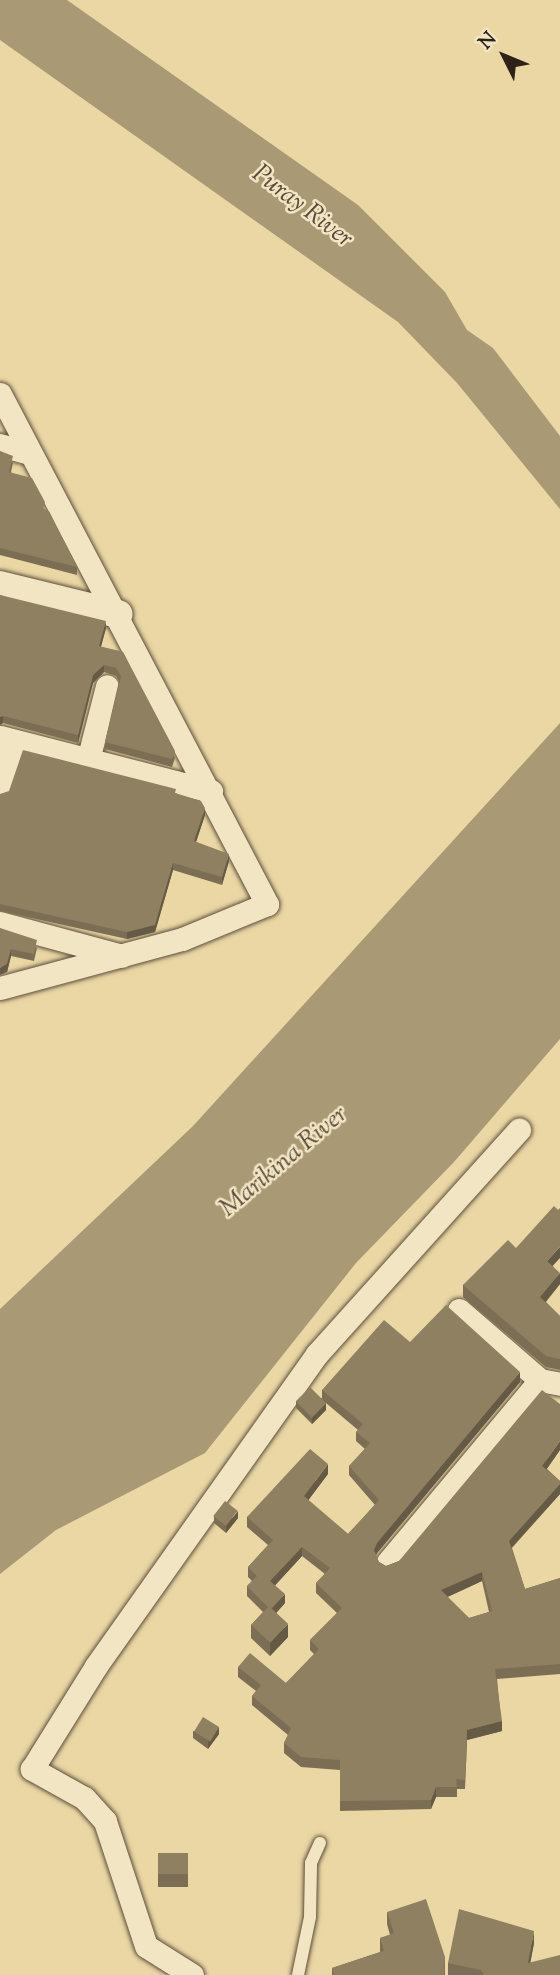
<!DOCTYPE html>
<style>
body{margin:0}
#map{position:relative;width:560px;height:1975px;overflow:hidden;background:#ead7a4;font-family:"Sorts Mill Goudy",serif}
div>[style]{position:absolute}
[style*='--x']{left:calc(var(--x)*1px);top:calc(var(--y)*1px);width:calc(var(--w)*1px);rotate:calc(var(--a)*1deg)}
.water>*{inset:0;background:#aa9975}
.roads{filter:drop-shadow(0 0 2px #5e4e3c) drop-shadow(0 0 2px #5e4e3c)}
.service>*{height:12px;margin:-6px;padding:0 6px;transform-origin:6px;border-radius:6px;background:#f1e5c4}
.minor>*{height:23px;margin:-11.5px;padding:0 11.5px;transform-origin:11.5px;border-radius:11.5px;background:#f1e5c4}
.tertiary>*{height:28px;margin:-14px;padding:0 14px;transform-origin:14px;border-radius:14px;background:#f1e5c4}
.wall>*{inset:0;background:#7c6e54;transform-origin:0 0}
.shaded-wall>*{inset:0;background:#655a45}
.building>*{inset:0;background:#908062;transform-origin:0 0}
span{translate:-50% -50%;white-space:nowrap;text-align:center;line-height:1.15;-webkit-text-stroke:5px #f1e5c4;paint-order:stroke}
.water-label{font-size:26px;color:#5a4b3a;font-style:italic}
.north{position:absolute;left:469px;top:21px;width:70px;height:70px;-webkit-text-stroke:5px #f1e5c4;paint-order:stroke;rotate:313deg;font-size:19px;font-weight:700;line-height:28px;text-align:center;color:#2f211a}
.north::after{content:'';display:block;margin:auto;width:24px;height:32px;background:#2f211a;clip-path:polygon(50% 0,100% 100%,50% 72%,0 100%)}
</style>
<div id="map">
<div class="water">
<i style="clip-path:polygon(0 0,67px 0,358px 205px,445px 292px,467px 330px,493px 348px,560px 436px,560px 509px,457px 383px,398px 322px,0 40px)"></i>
<i style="clip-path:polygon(560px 723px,560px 1039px,454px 1162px,356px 1263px,205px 1453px,56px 1530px,0 1574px,0 1309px,193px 1126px)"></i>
</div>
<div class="roads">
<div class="service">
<i style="--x:298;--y:1975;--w:59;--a:-78.3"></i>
<i style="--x:310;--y:1917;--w:54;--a:-88.9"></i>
<i style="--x:311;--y:1863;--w:22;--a:-66"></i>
</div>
<div class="minor">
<i style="--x:0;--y:394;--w:576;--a:62.37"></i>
<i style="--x:267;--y:904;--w:92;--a:157.6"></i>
<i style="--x:182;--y:939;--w:188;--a:164.9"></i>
<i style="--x:0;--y:445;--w:31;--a:15"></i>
<i style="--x:0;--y:737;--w:218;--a:14.4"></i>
<i style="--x:88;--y:760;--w:76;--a:-75.6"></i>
<i style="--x:0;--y:788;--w:49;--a:-74.5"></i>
<i style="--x:0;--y:923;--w:126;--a:15.1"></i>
<i style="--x:459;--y:1310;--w:107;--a:40.8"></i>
<i style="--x:540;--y:1380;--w:20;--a:11"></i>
<i style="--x:388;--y:1562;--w:237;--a:-50.1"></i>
<i style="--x:192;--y:1975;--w:54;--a:-147.8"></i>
<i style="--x:146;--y:1946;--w:132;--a:-108.2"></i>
<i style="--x:105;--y:1821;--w:31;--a:-132"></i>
<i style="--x:84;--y:1798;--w:60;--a:-150.9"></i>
<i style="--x:32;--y:1769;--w:121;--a:-58.1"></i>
<i style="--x:96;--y:1666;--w:382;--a:-54.7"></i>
<i style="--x:317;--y:1354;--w:302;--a:-48"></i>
</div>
<div class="tertiary">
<i style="--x:0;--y:585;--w:122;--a:13.8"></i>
</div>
</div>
<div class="wall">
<i style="clip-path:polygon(0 451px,13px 463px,11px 472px,45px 510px,77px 567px,77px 575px,0 555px)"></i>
<i style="clip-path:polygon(0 595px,106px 628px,101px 647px,123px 652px,175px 758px,172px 767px,105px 749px,105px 742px,119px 681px,116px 676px,104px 672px,93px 683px,78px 743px,3px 723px,0 725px)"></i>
<i style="clip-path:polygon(176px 793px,205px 815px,196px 842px,229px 861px,222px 885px,173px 870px,155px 932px,127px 939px,0 911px,0 794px)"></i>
<i style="clip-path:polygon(0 928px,37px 948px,34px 961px,11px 956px,7px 972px)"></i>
<i style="clip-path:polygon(516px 1248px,553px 1266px,560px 1284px,546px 1302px,560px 1316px,560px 1370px,546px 1367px,463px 1297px,463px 1285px)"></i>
<i style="clip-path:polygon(evenodd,410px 1342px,520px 1382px,377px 1553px,376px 1556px,379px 1562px,386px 1566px,399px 1561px,560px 1450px,547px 1469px,560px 1481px,560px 1494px,512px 1548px,525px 1589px,560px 1578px,560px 1674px,497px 1679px,502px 1731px,467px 1740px,465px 1789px,457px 1789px,457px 1797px,436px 1797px,431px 1809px,340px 1811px,340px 1770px,301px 1767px,284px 1753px,284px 1743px,288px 1735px,252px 1705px,252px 1696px,256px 1691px,238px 1677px,238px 1667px,286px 1683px,314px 1654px,310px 1650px,310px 1640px,337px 1613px,316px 1593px,316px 1583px,325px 1574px,302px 1556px,275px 1585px,285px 1603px,276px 1613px,288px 1637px,270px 1656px,251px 1638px,251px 1625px,263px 1612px,247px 1596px,247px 1586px,252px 1581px,248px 1577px,248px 1567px,268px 1545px,247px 1527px,247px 1517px,328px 1474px,308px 1500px,348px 1534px,375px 1505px,349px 1475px,349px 1466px,365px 1449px,356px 1441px,356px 1432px,358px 1430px,326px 1403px,326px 1410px,312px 1424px,296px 1408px,296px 1401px,322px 1398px,322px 1390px,410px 1342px,482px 1581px,489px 1612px,469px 1618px,447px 1597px,482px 1581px)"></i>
<i style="clip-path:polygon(214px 1516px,238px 1518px,226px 1533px,214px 1523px)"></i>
<i style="clip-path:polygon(193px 1731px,219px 1734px,208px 1749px,193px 1738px)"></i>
<i style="left:188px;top:1853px;width:34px;height:30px;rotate:90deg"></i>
<i style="clip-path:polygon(387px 1912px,445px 1957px,445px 1975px,332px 1975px,332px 1968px,380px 1952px,380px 1938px,390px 1935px,387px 1924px)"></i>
<i style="clip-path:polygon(534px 1943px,530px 1963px,560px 1975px,448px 1975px,448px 1963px)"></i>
</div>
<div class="shaded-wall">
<i style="clip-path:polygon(106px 621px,106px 628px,99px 653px,99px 646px)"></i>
<i style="clip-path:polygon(104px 665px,104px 672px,93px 683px,78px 743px,78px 735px,93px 675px)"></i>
<i style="clip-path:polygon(3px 716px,3px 723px,0 725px,0 717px)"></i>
<i style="clip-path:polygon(205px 808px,205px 815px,194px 848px,194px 841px)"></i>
<i style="clip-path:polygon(229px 854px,229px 861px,222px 885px,222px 877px)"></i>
<i style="clip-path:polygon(173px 863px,173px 870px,155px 932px,127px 939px,127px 932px)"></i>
<i style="clip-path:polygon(11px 949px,11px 956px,7px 972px,0 975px,0 968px)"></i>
<i style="clip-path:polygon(560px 1247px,560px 1258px,547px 1272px,547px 1261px)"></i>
<i style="clip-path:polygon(560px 1273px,560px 1284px,540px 1308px,540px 1297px)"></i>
<i style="clip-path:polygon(520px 1372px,520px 1382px,377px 1553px,374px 1560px,374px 1550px,377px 1543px)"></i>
<i style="clip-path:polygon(326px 1403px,326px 1410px,312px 1424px,312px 1417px)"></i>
<i style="clip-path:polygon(560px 1441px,560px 1450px,542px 1475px,542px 1466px)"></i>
<i style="clip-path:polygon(328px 1464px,328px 1474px,304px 1506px,304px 1496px)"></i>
<i style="clip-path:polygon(560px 1484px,560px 1494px,509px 1550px,509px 1541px)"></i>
<i style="clip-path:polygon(238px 1511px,238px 1518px,226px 1533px,226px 1526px)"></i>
<i style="clip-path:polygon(302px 1547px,302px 1556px,270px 1591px,270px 1581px)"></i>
<i style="clip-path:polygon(482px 1572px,482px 1581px,441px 1600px,441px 1590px)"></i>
<i style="clip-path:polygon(285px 1594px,285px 1603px,270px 1620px,270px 1610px)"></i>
<i style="clip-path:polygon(288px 1624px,288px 1637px,270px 1656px,270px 1642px)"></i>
<i style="clip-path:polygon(502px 1721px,502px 1731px,467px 1740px,465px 1789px,467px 1730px)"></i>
<i style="clip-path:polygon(219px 1727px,219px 1734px,208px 1749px,208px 1742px)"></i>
<i style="clip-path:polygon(436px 1787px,436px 1797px,431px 1809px,431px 1800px)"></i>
<i style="clip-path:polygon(534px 1931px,534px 1943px,528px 1975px,528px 1963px)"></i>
</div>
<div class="building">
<i style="clip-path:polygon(0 451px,13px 456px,9px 472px,32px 478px,45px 502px,43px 509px,49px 511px,77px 567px,0 548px)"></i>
<i style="clip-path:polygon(0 595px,106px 621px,99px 646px,123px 652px,175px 751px,172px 759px,105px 742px,121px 676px,116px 668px,104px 665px,93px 675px,78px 735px,3px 716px,0 717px)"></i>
<i style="clip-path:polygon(23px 750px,176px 789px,175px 793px,201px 801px,205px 808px,194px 841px,229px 854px,222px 877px,173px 863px,155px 925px,127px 932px,0 904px,0 794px,9px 791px)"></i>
<i style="clip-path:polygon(0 928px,37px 940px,34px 954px,11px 949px,7px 964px,0 968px)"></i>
<i style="clip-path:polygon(554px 1206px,558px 1210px,560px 1208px,560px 1247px,547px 1261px,560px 1273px,540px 1297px,560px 1316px,560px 1359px,546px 1356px,463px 1285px,508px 1240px,516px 1248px)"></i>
<i style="clip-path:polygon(evenodd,446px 1305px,520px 1372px,377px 1543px,374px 1550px,379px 1562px,386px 1566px,399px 1561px,542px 1390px,560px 1404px,560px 1441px,542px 1466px,560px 1481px,560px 1484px,509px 1541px,525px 1589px,560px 1578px,560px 1664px,495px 1669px,502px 1721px,467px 1730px,465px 1780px,456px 1779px,457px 1787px,436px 1787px,431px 1800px,340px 1801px,340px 1760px,301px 1757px,284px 1743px,291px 1728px,252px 1696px,261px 1685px,238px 1667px,250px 1653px,286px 1683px,319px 1649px,310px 1640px,342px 1608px,316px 1583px,330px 1568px,302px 1547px,270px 1581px,285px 1594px,272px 1608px,269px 1606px,268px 1607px,247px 1586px,257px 1576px,248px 1567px,273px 1540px,247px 1517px,310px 1449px,328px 1464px,304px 1496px,348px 1534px,379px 1500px,349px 1466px,370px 1443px,356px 1432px,363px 1424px,322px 1390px,384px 1320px,410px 1342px,446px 1305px,482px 1572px,492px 1611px,469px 1618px,441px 1590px,482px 1572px)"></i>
<i style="left:310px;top:1387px;width:23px;height:20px;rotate:45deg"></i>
<i style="left:225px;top:1501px;width:16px;height:19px;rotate:38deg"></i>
<i style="left:269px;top:1606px;width:26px;height:26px;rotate:43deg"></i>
<i style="left:203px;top:1717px;width:19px;height:17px;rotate:32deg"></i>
<i style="left:188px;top:1853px;width:21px;height:30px;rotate:90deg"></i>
<i style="clip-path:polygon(426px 1899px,445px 1957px,444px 1975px,334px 1975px,332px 1968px,384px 1951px,380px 1938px,394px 1933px,387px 1912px)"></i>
<i style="clip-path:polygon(459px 1909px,534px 1931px,528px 1963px,560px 1955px,560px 1975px,484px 1975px,481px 1970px,448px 1963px)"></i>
</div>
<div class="water-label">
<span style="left:302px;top:207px;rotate:37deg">Puray River</span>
<span style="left:284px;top:1162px;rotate:-40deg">Marikina River</span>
</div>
<div class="north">N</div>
</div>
